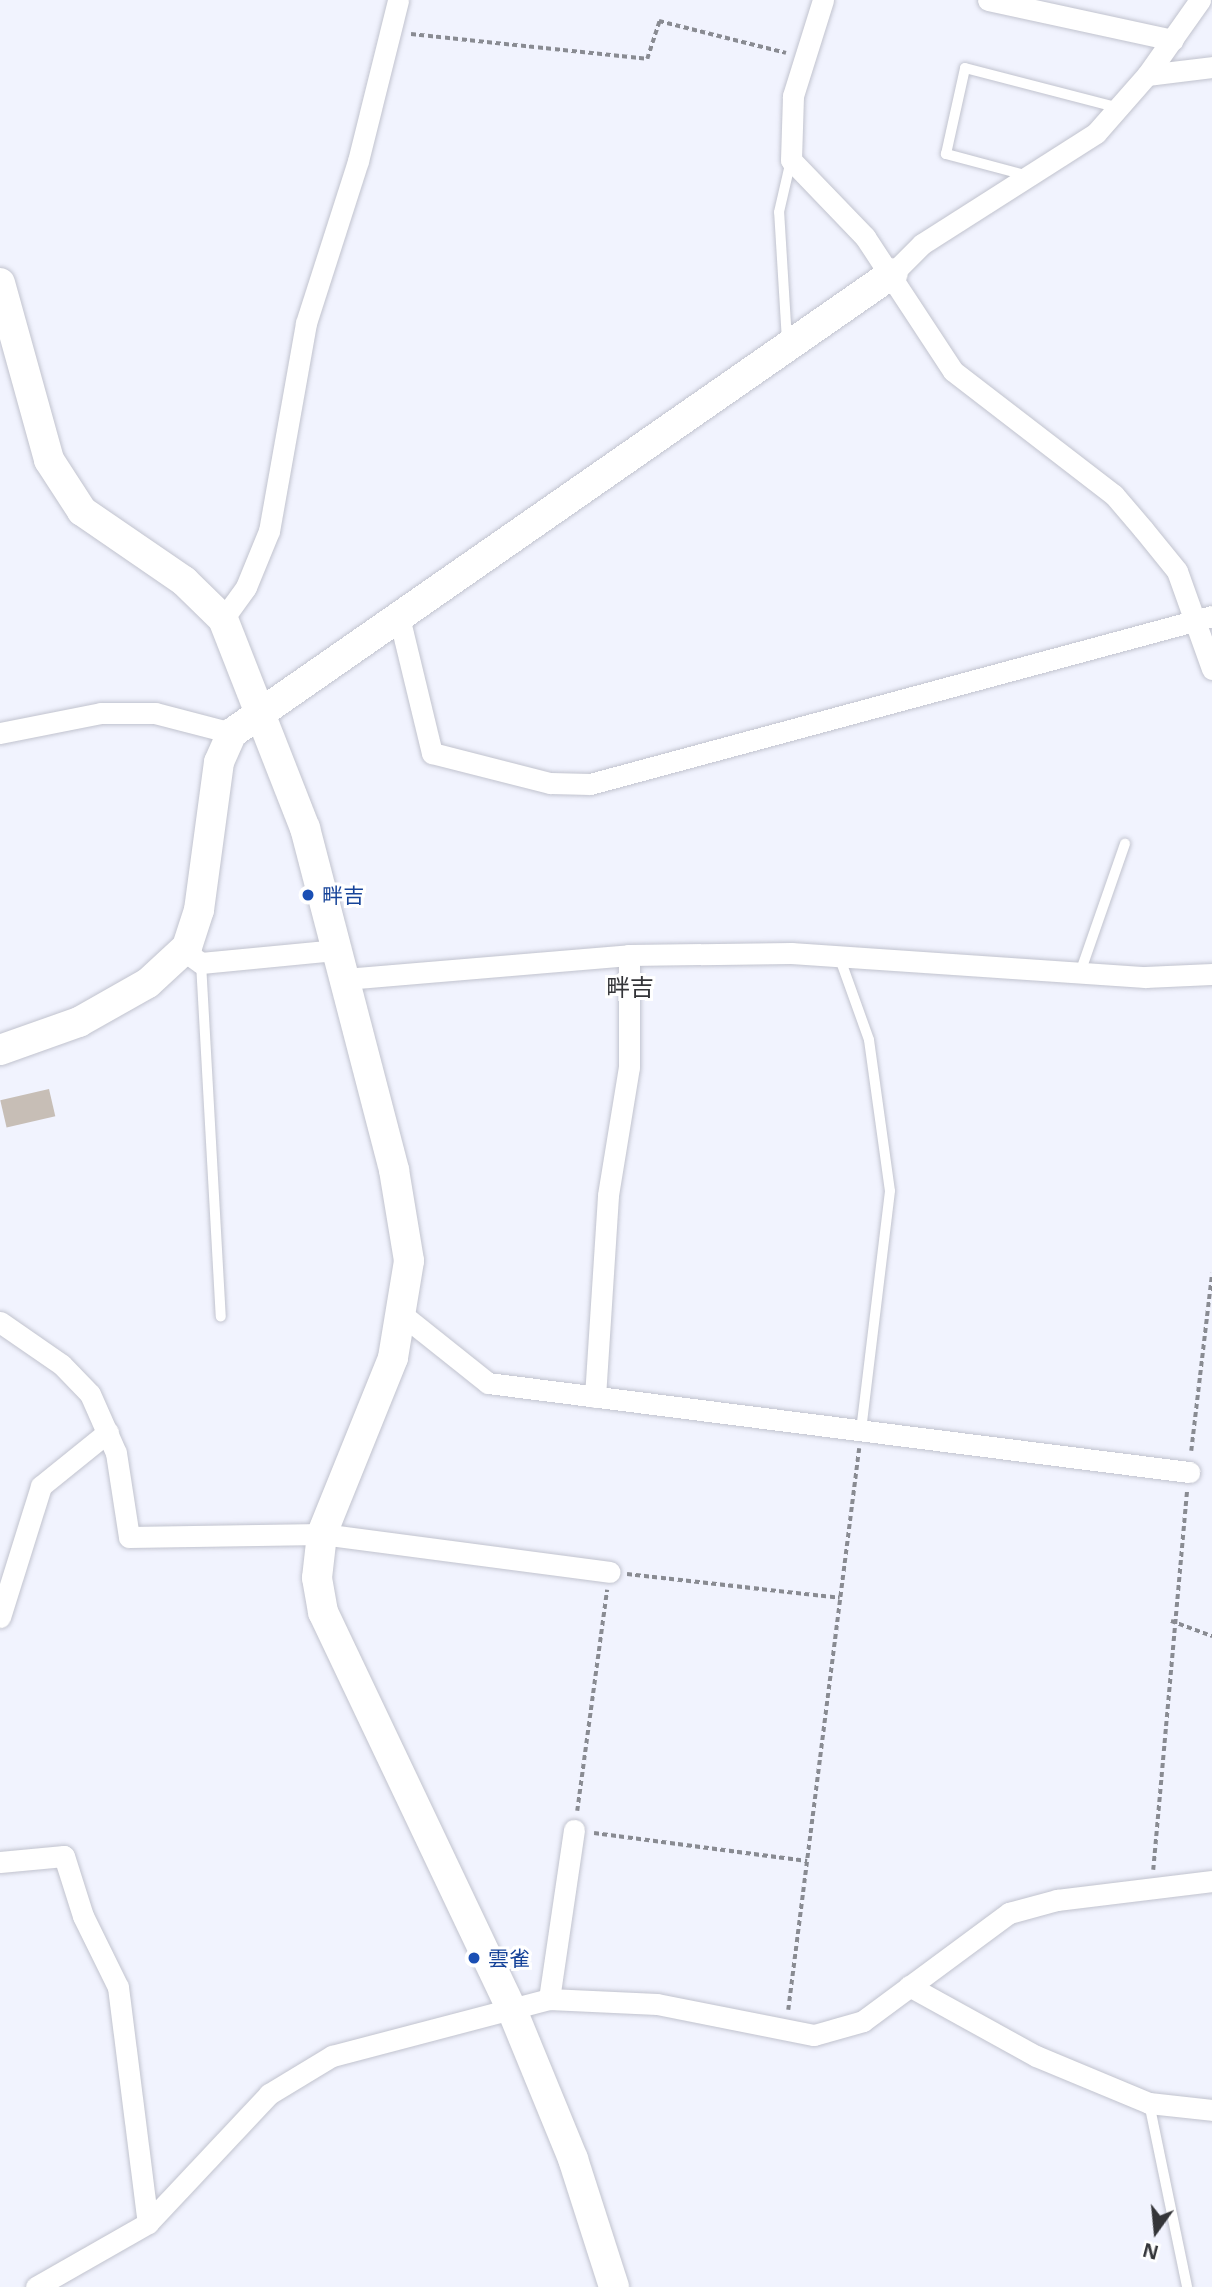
<!DOCTYPE html>
<meta charset="utf-8">
<style>
body{margin:0}
#map{position:relative;width:1212px;height:2287px;overflow:hidden;background:#f1f3fe;font-family:"Noto Sans","Noto Sans JP",sans-serif}
div>[style]{position:absolute}
[style*='--x']{left:calc(var(--x)*1px);top:calc(var(--y)*1px);width:calc(var(--w)*1px);rotate:calc(var(--a)*1deg)}
.building>*{inset:0;background:#c7beb6;transform-origin:0 0}
.path>*{height:3.5px;margin-top:-1.75px;transform-origin:0;background:repeating-linear-gradient(90deg,#898b92 0 5px,transparent 0 8.5px)}
.roads{filter:drop-shadow(0 0 2px #c1c3ce) drop-shadow(0 0 2px #c1c3ce)}
.lane>*{height:10px;margin:-5px;padding:0 5px;transform-origin:5px;border-radius:5px;background:#fff}
.street>*{height:21px;margin:-10.5px;padding:0 10.5px;transform-origin:10.5px;border-radius:10.5px;background:#fff}
.secondary>*{height:30px;margin:-15px;padding:0 15px;transform-origin:15px;border-radius:15px;background:#fff}
.dots>*{width:19px;height:19px;translate:-50% -50%;box-sizing:border-box;border:4px solid #fff;border-radius:50%}
span{translate:-50% -50%;white-space:nowrap;text-align:center;line-height:1.15;-webkit-text-stroke:6px #fff;paint-order:stroke}
.transit-label{font-size:21px;color:#164399}
.left{translate:0 -50%;text-align:left}
.quarter-label{font-size:24px;color:#343539}
.north{position:absolute;left:1121px;top:2196px;width:70px;height:70px;-webkit-text-stroke:5px #fff;paint-order:stroke;rotate:195deg;font-size:19px;font-weight:700;line-height:28px;text-align:center;color:#343539}
.north::after{content:'';display:block;margin:auto;width:24px;height:32px;background:#343539;clip-path:polygon(50% 0,100% 100%,50% 72%,0 100%)}
</style>
<div id="map">
<div class="building">
<i style="left:49px;top:1089px;width:28px;height:50px;rotate:77deg"></i>
</div>
<div class="path">
<i style="--x:411;--y:34;--w:237;--a:6"></i>
<i style="--x:647;--y:59;--w:40;--a:-72"></i>
<i style="--x:659;--y:21;--w:131;--a:14.1"></i>
<i style="--x:1191;--y:1451;--w:179;--a:-83.3"></i>
<i style="--x:627;--y:1574;--w:214;--a:6.4"></i>
<i style="--x:1171;--y:1621;--w:44;--a:20.1"></i>
<i style="--x:577;--y:1811;--w:223;--a:-82.3"></i>
<i style="--x:594;--y:1833;--w:215;--a:7.5"></i>
<i style="--x:1153;--y:1870;--w:382;--a:-84.9"></i>
<i style="--x:788;--y:2010;--w:566;--a:-82.8"></i>
</div>
<div class="roads">
<div class="lane">
<i style="--x:1025;--y:175;--w:82;--a:-165.1"></i>
<i style="--x:946;--y:154;--w:88;--a:-77.5"></i>
<i style="--x:965;--y:68;--w:160;--a:14.5"></i>
<i style="--x:787;--y:341;--w:129;--a:-93.5"></i>
<i style="--x:779;--y:212;--w:53;--a:-77"></i>
<i style="--x:839;--y:956;--w:89;--a:70.3"></i>
<i style="--x:869;--y:1040;--w:152;--a:82.1"></i>
<i style="--x:890;--y:1191;--w:242;--a:96.9"></i>
<i style="--x:201;--y:963;--w:354;--a:86.8"></i>
<i style="--x:1080;--y:973;--w:137;--a:-70.8"></i>
<i style="--x:1149;--y:2103;--w:188;--a:78.3"></i>
</div>
<div class="street">
<i style="--x:823;--y:0;--w:101;--a:107.4"></i>
<i style="--x:793;--y:96;--w:64;--a:91.8"></i>
<i style="--x:791;--y:160;--w:107;--a:46.1"></i>
<i style="--x:865;--y:237;--w:160;--a:56.7"></i>
<i style="--x:953;--y:371;--w:203;--a:37.6"></i>
<i style="--x:1114;--y:495;--w:45;--a:49.5"></i>
<i style="--x:1143;--y:529;--w:54;--a:51"></i>
<i style="--x:1177;--y:571;--w:104;--a:70.3"></i>
<i style="--x:988;--y:0;--w:189;--a:12.2"></i>
<i style="--x:1147;--y:75;--w:65;--a:-7"></i>
<i style="--x:893;--y:273;--w:41;--a:-45"></i>
<i style="--x:922;--y:244;--w:206;--a:-32.5"></i>
<i style="--x:1096;--y:133;--w:77;--a:-48.7"></i>
<i style="--x:1147;--y:75;--w:92;--a:-54.8"></i>
<i style="--x:223;--y:619;--w:39;--a:-54"></i>
<i style="--x:246;--y:587;--w:61;--a:-67.7"></i>
<i style="--x:269;--y:531;--w:211;--a:-79.9"></i>
<i style="--x:306;--y:323;--w:170;--a:-72.2"></i>
<i style="--x:358;--y:161;--w:166;--a:-76"></i>
<i style="--x:400;--y:621;--w:136;--a:76.4"></i>
<i style="--x:432;--y:753;--w:122;--a:14.3"></i>
<i style="--x:550;--y:783;--w:40;--a:1.4"></i>
<i style="--x:590;--y:784;--w:644;--a:-15.11"></i>
<i style="--x:0;--y:733;--w:103;--a:-11.2"></i>
<i style="--x:101;--y:713;--w:54;--a:0"></i>
<i style="--x:155;--y:713;--w:80;--a:14.6"></i>
<i style="--x:184;--y:951;--w:21;--a:35"></i>
<i style="--x:201;--y:963;--w:137;--a:-5.5"></i>
<i style="--x:345;--y:979;--w:285;--a:-4.8"></i>
<i style="--x:629;--y:955;--w:162;--a:-0.7"></i>
<i style="--x:791;--y:953;--w:355;--a:3.9"></i>
<i style="--x:1145;--y:977;--w:67;--a:-2.6"></i>
<i style="--x:404;--y:1316;--w:107;--a:38.6"></i>
<i style="--x:488;--y:1383;--w:707;--a:7.24"></i>
<i style="--x:0;--y:1322;--w:75;--a:34.7"></i>
<i style="--x:62;--y:1365;--w:40;--a:46"></i>
<i style="--x:90;--y:1394;--w:64;--a:66.2"></i>
<i style="--x:116;--y:1453;--w:85;--a:81.2"></i>
<i style="--x:129;--y:1537;--w:193;--a:-0.9"></i>
<i style="--x:322;--y:1534;--w:290;--a:7.5"></i>
<i style="--x:595;--y:1397;--w:202;--a:-86.3"></i>
<i style="--x:608;--y:1195;--w:130;--a:-80.7"></i>
<i style="--x:629;--y:1067;--w:112;--a:-90"></i>
<i style="--x:0;--y:1617;--w:137;--a:-72.6"></i>
<i style="--x:41;--y:1486;--w:86;--a:-38.9"></i>
<i style="--x:0;--y:1862;--w:64;--a:-5.4"></i>
<i style="--x:64;--y:1856;--w:63;--a:72.4"></i>
<i style="--x:83;--y:1916;--w:79;--a:63.8"></i>
<i style="--x:118;--y:1987;--w:238;--a:82.8"></i>
<i style="--x:909;--y:1986;--w:145;--a:28.9"></i>
<i style="--x:1036;--y:2056;--w:122;--a:22.6"></i>
<i style="--x:1149;--y:2103;--w:63;--a:6.3"></i>
<i style="--x:549;--y:1999;--w:171;--a:-81.6"></i>
<i style="--x:36;--y:2287;--w:129;--a:-29.7"></i>
<i style="--x:148;--y:2223;--w:177;--a:-46.8"></i>
<i style="--x:269;--y:2094;--w:74;--a:-31.1"></i>
<i style="--x:332;--y:2056;--w:224;--a:-14.7"></i>
<i style="--x:549;--y:1999;--w:108;--a:2.7"></i>
<i style="--x:657;--y:2004;--w:160;--a:11.2"></i>
<i style="--x:814;--y:2035;--w:51;--a:-15.9"></i>
<i style="--x:863;--y:2021;--w:182;--a:-36.5"></i>
<i style="--x:1009;--y:1913;--w:50;--a:-15.2"></i>
<i style="--x:1057;--y:1900;--w:156;--a:-7"></i>
</div>
<div class="secondary">
<i style="--x:0;--y:283;--w:184;--a:74.5"></i>
<i style="--x:49;--y:460;--w:61;--a:57.1"></i>
<i style="--x:82;--y:511;--w:124;--a:34.5"></i>
<i style="--x:184;--y:581;--w:54;--a:44.3"></i>
<i style="--x:223;--y:619;--w:225;--a:68.6"></i>
<i style="--x:305;--y:828;--w:353;--a:75.4"></i>
<i style="--x:394;--y:1170;--w:92;--a:80.6"></i>
<i style="--x:409;--y:1261;--w:98;--a:99.4"></i>
<i style="--x:393;--y:1358;--w:190;--a:112"></i>
<i style="--x:322;--y:1534;--w:44;--a:96.5"></i>
<i style="--x:317;--y:1578;--w:35;--a:80"></i>
<i style="--x:323;--y:1612;--w:441;--a:64.6"></i>
<i style="--x:512;--y:2010;--w:161;--a:67.7"></i>
<i style="--x:573;--y:2159;--w:134;--a:72.2"></i>
<i style="--x:0;--y:1050;--w:84;--a:-19.5"></i>
<i style="--x:79;--y:1022;--w:79;--a:-29.5"></i>
<i style="--x:148;--y:983;--w:53;--a:-42.7"></i>
<i style="--x:187;--y:947;--w:39;--a:-72"></i>
<i style="--x:199;--y:910;--w:149;--a:-82.3"></i>
<i style="--x:219;--y:762;--w:32;--a:-66"></i>
<i style="--x:232;--y:733;--w:805;--a:-34.83"></i>
</div>
</div>
<div class="dots">
<i style="left:308px;top:895px;background:#1a4fb4"></i>
<i style="left:474px;top:1958px;background:#1a4fb4"></i>
</div>
<div class="transit-label">
<span class="left" style="left:322px;top:895px">畔吉</span>
<span class="left" style="left:488px;top:1958px">雲雀</span>
</div>
<div class="quarter-label">
<span style="left:630px;top:987px">畔吉</span>
</div>
<div class="north">N</div>
</div>
